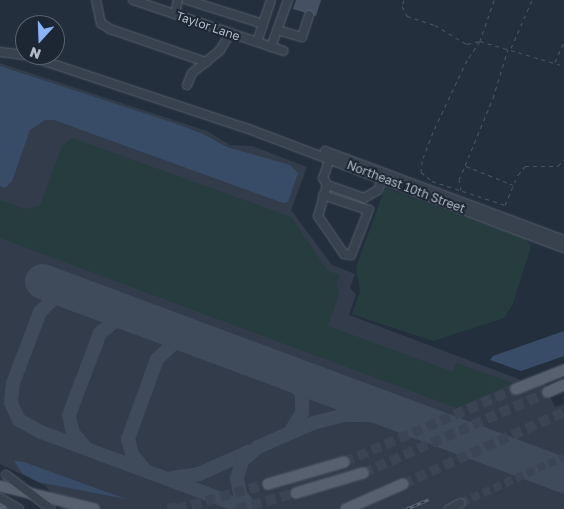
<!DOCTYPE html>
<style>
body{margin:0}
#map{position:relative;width:564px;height:509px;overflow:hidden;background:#242f3e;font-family:"Golos Text",sans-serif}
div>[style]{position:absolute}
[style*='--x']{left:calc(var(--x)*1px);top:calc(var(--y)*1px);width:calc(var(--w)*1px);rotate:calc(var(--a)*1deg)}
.airport>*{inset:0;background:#323c4b}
.green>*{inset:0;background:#263c3f}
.water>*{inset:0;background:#394c67}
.taxiway>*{height:14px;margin:-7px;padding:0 7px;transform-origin:7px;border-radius:7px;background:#3f4a5a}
.runway>*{height:35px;margin:-17.5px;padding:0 17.5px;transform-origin:17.5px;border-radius:17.5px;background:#3f4a5a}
.building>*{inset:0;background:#455162}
.minor-tunnel>*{height:8px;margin-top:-4px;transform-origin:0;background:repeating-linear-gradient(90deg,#3a4453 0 8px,transparent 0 12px)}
.major-tunnel>*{height:10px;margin-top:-5px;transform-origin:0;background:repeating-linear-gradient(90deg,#3a4453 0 10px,transparent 0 15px)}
.path>*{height:1px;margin-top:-0.5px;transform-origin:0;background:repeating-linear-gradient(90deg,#44595c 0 4px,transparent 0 8px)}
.roads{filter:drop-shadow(0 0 1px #565f6c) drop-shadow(0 0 1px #565f6c)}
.minor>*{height:8px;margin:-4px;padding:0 4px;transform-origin:4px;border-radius:4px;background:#38414e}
.major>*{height:10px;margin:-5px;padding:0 5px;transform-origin:5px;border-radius:5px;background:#56606e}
.rail>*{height:3px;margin-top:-1.5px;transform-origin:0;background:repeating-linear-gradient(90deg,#1d2633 0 4px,#5a6575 0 8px);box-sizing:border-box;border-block:1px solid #5a6575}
.bridges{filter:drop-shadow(0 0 1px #565f6c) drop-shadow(0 0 1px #565f6c)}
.minor-bridge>*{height:8px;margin:-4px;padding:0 4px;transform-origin:4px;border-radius:4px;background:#38414e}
span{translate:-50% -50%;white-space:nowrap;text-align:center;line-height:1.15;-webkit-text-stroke:4px #1d2633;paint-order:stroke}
.street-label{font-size:12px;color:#b4bcc9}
.north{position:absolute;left:15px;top:15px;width:50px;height:50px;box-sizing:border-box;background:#1d2633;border:1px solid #59626f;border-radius:50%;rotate:200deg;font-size:14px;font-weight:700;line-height:20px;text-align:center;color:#b4bcc9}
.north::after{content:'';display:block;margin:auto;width:18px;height:22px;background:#8ab4f8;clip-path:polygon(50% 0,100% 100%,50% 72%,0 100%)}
</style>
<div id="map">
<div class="airport">
<i style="clip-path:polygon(0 63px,207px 131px,230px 145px,252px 146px,307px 167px,291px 210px,332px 265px,355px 274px,350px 288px,356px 294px,349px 315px,521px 380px,513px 384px,517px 393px,544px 382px,555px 407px,564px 404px,564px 509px,62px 509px,46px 486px,0 464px)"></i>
</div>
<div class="green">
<i style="clip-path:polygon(72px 138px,291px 217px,328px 271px,340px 275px,336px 284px,339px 294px,328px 326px,453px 372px,456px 363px,513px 383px,457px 408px,0 238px,0 200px,25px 209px,40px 206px,62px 146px)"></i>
<i style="clip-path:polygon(385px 188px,526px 239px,531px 247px,512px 306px,504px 318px,433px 341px,352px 314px,360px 292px,356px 267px)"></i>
</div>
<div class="water">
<i style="clip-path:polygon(0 66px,168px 121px,201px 133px,227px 147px,290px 165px,298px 173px,288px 202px,283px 203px,54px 120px,45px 120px,30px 130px,12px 181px,5px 188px,0 186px)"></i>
<i style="clip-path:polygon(564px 331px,564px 356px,521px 371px,490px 360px,493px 356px)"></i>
<i style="clip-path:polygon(14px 461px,24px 462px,126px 499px,38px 482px,22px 473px)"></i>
</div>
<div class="taxiway">
<i style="--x:63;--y:289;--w:33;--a:135"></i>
<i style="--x:40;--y:312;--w:76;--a:110.8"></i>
<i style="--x:13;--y:383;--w:20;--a:96"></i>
<i style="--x:11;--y:403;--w:19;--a:65"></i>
<i style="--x:19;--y:420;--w:25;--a:29"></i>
<i style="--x:41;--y:432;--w:221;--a:20.4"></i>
<i style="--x:277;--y:368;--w:24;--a:36"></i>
<i style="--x:296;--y:382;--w:14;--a:65"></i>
<i style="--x:302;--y:395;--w:18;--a:90"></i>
<i style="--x:302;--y:413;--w:22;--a:122"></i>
<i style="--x:86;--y:448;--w:20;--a:-131"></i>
<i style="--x:73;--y:433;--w:18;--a:-103"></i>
<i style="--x:69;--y:415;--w:88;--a:-69.3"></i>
<i style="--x:100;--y:333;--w:23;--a:-38"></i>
<i style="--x:118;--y:319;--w:30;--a:2"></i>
<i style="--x:144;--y:469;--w:19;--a:-129"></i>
<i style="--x:132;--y:454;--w:16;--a:-105"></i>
<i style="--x:128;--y:439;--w:85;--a:-70.1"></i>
<i style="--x:157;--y:359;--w:26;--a:-43"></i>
<i style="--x:176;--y:341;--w:12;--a:-9"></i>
<i style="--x:188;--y:339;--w:20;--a:11"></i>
<i style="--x:172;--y:478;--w:27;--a:-8"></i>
<i style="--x:199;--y:474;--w:54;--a:-24.2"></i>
<i style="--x:251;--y:509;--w:19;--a:-126"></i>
<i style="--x:240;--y:494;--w:16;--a:-101"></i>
<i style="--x:237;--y:478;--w:18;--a:-74"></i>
<i style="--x:242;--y:461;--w:21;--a:-41"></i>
<i style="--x:258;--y:447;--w:60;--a:-23.6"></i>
<i style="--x:313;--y:423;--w:34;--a:-14"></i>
<i style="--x:346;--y:415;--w:37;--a:0"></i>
<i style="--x:383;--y:415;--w:46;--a:11.3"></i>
</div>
<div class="runway">
<i style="--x:42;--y:281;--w:557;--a:20.39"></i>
</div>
<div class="building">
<i style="clip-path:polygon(296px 0,321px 0,316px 16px,293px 9px)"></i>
</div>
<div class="minor-tunnel">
<i style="--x:461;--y:503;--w:113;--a:-24.1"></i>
</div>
<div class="major-tunnel">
<i style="--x:344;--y:462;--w:187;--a:-23"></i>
<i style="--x:363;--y:473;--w:202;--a:-23.6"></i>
<i style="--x:403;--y:484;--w:176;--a:-24.1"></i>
<i style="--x:167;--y:509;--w:16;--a:-7"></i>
<i style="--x:177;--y:509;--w:94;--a:-15.4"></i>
<i style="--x:237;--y:509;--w:61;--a:-15.2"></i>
</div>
<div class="path">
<i style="--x:404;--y:0;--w:6;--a:108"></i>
<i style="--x:402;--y:6;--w:11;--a:63"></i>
<i style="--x:407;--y:16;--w:29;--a:18"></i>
<i style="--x:435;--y:25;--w:37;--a:31"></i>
<i style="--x:467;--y:44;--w:13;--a:-13"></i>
<i style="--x:480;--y:41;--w:88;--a:16.6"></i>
<i style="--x:494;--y:0;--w:43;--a:108.9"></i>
<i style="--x:480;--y:41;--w:23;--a:124"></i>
<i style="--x:467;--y:60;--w:80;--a:115.3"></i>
<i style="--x:433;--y:132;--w:31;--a:111"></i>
<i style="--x:422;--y:161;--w:11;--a:95"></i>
<i style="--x:421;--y:172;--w:14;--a:39"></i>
<i style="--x:432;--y:181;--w:77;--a:18.2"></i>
<i style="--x:505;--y:205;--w:33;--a:-67"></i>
<i style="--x:518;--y:175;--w:11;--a:-52"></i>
<i style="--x:525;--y:166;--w:33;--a:0"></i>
<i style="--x:558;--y:166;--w:9;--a:-49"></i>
<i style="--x:511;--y:48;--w:52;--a:-66.4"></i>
<i style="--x:555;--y:62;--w:22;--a:-66"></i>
<i style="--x:466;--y:166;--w:51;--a:22"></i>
<i style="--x:461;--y:190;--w:10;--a:-101"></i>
<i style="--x:459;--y:180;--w:89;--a:-67.5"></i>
<i style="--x:493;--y:98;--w:51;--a:-73"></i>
</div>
<div class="roads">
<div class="minor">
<i style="--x:96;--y:0;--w:24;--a:78"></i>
<i style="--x:101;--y:23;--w:11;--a:34"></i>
<i style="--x:110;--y:29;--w:102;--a:19"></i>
<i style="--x:133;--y:0;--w:159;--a:18.7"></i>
<i style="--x:187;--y:0;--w:80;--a:17.5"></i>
<i style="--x:175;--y:14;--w:14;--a:-78"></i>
<i style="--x:277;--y:30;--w:26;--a:16"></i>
<i style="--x:302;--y:37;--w:23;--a:-72"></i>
<i style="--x:257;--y:42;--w:44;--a:-71.6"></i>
<i style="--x:271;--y:47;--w:50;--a:-70.1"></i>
<i style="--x:0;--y:52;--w:25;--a:7"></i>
<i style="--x:26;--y:55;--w:232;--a:18.4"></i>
<i style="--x:246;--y:128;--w:340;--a:20.7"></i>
<i style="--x:187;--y:85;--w:13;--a:-67"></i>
<i style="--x:192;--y:73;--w:36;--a:-39"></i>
<i style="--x:220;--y:50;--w:19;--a:-58"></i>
<i style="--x:325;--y:151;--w:255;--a:20.4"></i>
<i style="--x:330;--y:158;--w:21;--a:109"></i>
<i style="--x:323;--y:178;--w:8;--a:60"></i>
<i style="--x:327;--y:185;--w:39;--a:19"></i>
<i style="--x:364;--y:198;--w:16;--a:-30"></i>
<i style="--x:378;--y:190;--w:13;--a:-67"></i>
<i style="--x:327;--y:185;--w:32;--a:106"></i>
<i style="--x:318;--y:216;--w:46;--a:55.6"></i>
<i style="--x:344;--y:254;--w:7;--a:8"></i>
<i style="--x:351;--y:255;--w:49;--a:-68.6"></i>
<i style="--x:323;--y:195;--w:47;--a:18.4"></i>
<i style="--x:0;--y:498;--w:22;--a:30"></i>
<i style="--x:449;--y:509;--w:13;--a:-27"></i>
</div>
<div class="major">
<i style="--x:516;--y:389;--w:52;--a:-21.6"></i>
<i style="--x:548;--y:392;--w:17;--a:-24"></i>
<i style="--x:268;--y:484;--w:79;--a:-16.1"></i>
<i style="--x:0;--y:486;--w:97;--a:13.7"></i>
<i style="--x:296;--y:493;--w:70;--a:-16.6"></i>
<i style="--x:0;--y:509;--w:1;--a:0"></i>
<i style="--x:346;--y:509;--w:62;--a:-23.7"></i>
</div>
</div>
<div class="rail">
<i style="--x:406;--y:509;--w:25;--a:-23"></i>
</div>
<div class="bridges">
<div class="minor-bridge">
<i style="--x:6;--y:475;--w:56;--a:37.1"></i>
</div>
</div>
<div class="street-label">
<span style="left:208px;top:26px;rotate:19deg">Taylor Lane</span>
<span style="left:406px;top:187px;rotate:21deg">Northeast 10th Street</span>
</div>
<div class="north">N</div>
</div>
